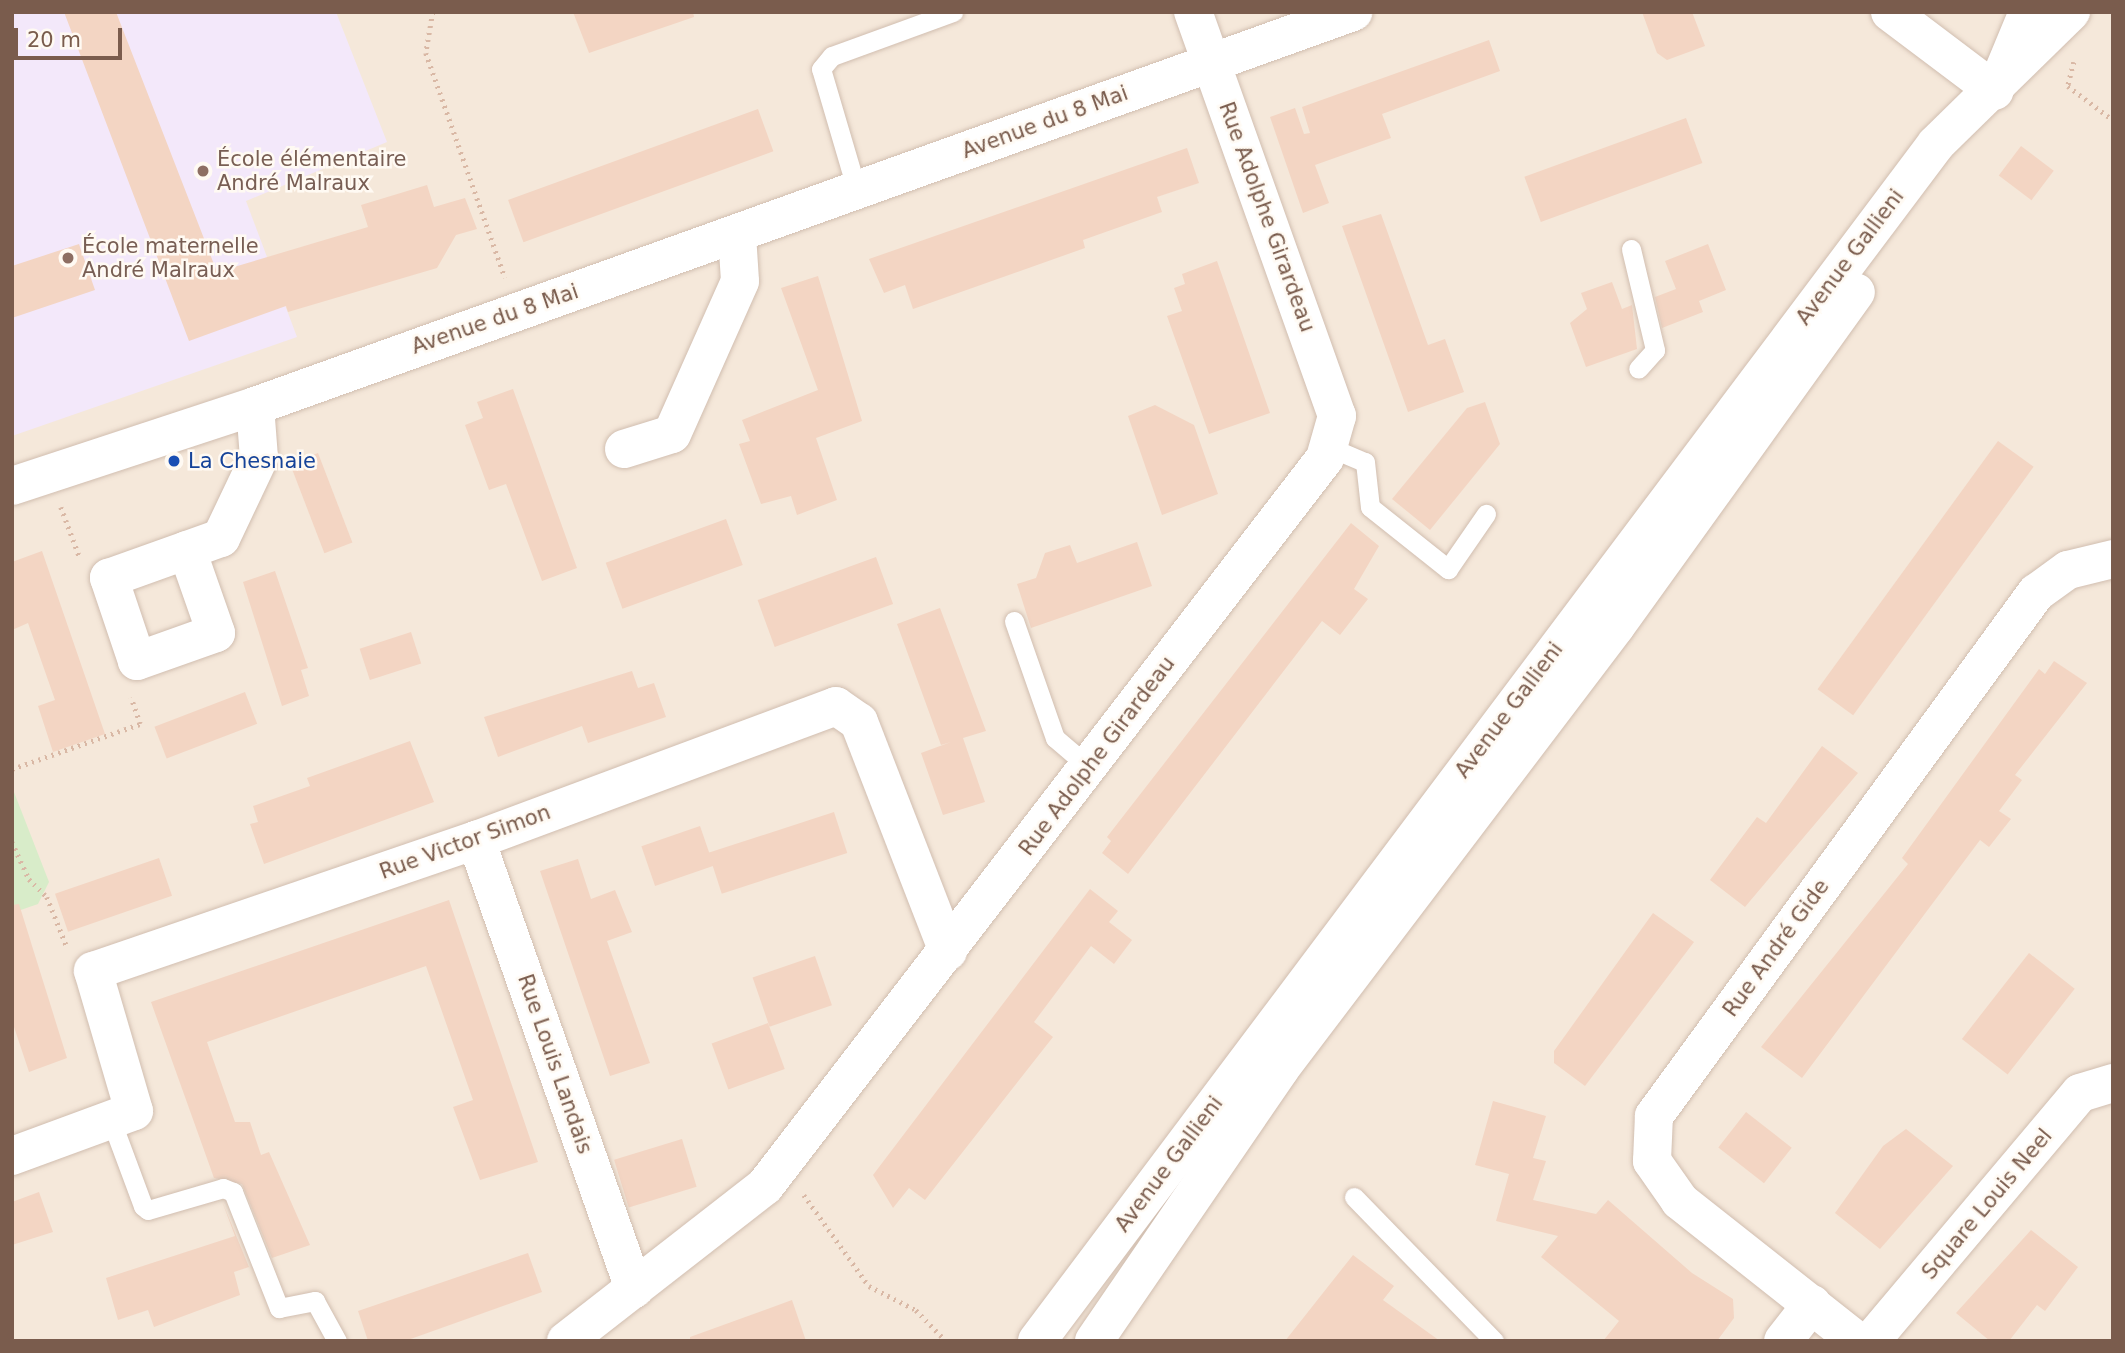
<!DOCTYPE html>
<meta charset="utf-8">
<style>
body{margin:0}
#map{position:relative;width:2125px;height:1353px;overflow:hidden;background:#fdf6ec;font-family:"DejaVu Sans",sans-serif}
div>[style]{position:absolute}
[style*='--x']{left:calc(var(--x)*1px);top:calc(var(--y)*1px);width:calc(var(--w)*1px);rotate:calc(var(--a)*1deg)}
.residential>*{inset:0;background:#f5e8da;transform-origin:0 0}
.education>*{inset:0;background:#f3e8fa}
.green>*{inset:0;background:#d8ecc9}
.building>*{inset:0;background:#f3d5c3;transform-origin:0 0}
.path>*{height:4.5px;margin-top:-2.25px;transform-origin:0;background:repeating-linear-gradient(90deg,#d9b8a5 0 2px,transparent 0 7px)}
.roads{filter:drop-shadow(0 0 2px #d1beb0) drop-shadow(0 0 2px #d1beb0)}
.lane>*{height:19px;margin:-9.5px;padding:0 9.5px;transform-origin:9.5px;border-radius:9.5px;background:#fff}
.street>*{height:38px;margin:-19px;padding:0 19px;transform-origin:19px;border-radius:19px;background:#fff}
.secondary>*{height:38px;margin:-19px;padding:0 19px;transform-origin:19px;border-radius:19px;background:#fff}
.dots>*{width:19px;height:19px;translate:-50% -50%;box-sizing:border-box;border:4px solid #fffaf3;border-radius:50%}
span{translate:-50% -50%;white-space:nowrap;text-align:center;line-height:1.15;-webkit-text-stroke:5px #fffaf3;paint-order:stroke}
.street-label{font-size:21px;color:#7a5c4d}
.education-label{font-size:21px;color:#785e54}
.left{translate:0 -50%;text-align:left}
.transit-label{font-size:21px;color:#164399}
.frame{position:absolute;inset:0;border:14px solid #7a5c4d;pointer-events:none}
.scale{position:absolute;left:14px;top:28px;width:108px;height:32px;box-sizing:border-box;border:4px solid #7a5c4d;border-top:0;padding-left:9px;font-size:21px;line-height:24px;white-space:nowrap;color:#7a5c4d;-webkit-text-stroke:5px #fffaf3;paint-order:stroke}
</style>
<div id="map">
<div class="residential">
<i style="left:12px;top:12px;width:2101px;height:1329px"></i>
</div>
<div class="education">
<i style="clip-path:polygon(12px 12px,336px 12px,387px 142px,246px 201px,297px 337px,12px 436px)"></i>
</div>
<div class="green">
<i style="clip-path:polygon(12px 787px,49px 882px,38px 904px,12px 913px)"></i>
</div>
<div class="building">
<i style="clip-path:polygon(64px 12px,116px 12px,217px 272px,368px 227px,361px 205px,427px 185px,434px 207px,465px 198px,477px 229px,456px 235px,437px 268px,288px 312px,286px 306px,189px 341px)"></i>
<i style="clip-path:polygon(573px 12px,693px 12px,694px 17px,589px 53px)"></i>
<i style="clip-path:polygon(1642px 12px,1692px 12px,1705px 46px,1667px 60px,1657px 53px)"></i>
<i style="clip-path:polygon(1489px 40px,1500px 71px,1382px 114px,1391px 138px,1315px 165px,1329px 203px,1303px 213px,1270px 117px,1295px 108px,1304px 134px,1310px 133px,1302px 107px)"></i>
<i style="left:758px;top:109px;width:45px;height:266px;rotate:70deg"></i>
<i style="left:1686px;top:118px;width:48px;height:172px;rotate:70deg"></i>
<i style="left:2021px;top:146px;width:41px;height:37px;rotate:37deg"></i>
<i style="clip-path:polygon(1187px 148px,1199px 183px,1157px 197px,1162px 212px,1083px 240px,1085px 248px,913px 309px,905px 285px,884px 293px,869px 259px)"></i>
<i style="clip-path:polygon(1381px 214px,1428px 345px,1445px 339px,1464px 392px,1408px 412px,1342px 226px)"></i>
<i style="clip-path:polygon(79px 244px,95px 290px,12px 318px,12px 266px)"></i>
<i style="clip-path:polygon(1708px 244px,1726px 290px,1699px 301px,1703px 312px,1662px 328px,1655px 297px,1676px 289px,1665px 261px)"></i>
<i style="clip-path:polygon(1217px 261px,1270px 413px,1209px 434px,1167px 316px,1182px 311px,1174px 288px,1185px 284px,1182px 274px)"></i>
<i style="clip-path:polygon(818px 276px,862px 421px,816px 438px,837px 500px,797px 515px,791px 496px,761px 504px,739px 444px,750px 441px,742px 420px,818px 390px,781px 288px)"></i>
<i style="clip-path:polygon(1612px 282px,1622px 309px,1632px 305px,1637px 349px,1586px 367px,1570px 323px,1587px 309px,1581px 293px)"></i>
<i style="clip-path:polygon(513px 389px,577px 568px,542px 581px,506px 484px,489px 490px,465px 425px,483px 418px,477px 402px)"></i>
<i style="clip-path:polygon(1485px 402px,1500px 444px,1430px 530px,1392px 499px,1467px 408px)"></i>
<i style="clip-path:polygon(1155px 405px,1194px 425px,1218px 494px,1162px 515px,1128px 416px)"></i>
<i style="left:1998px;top:441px;width:44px;height:307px;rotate:36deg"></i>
<i style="left:318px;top:453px;width:96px;height:30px;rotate:69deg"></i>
<i style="left:726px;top:519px;width:49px;height:128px;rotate:70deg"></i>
<i style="clip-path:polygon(1351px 523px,1379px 546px,1354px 589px,1368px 599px,1340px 635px,1322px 621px,1128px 874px,1102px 853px,1111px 841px,1107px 837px)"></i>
<i style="clip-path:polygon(1137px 542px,1152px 586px,1031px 628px,1017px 584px,1036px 578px,1045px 553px,1070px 545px,1077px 563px)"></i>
<i style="clip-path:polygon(42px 551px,105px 734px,53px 752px,38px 706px,55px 700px,28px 623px,12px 630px,12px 562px)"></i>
<i style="left:876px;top:557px;width:50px;height:126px;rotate:70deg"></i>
<i style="clip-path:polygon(275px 571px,308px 668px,301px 670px,309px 696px,282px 706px,243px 582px)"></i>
<i style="clip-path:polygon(940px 608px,986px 731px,963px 738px,985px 802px,943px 815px,921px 753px,951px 742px,941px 745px,897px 624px)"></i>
<i style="left:411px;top:632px;width:33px;height:54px;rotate:72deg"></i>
<i style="clip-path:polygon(2054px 661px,2087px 683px,2015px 775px,2022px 780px,1999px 811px,2011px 819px,1989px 847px,1980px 840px,1802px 1078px,1761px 1047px,1908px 864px,1902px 858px,2039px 669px,2045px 674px)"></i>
<i style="clip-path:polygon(632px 671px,638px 688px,654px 683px,666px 717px,588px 743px,582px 726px,498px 757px,484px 717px)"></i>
<i style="left:245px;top:692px;width:34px;height:97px;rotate:69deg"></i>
<i style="clip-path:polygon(410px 741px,434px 802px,264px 864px,250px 824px,258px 822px,253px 806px,310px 786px,307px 778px)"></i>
<i style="clip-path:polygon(1822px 746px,1858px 773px,1745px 907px,1710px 880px,1757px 817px,1766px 823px)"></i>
<i style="left:834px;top:812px;width:43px;height:132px;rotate:72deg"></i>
<i style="left:700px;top:826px;width:42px;height:62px;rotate:71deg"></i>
<i style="left:159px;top:858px;width:40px;height:110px;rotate:71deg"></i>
<i style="clip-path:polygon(578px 859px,591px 899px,615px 890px,632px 932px,607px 941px,650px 1063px,610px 1076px,540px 871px)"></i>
<i style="clip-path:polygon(1090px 889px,1118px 911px,1109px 922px,1132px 940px,1114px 964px,1091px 946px,1034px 1022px,1053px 1037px,925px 1200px,909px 1188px,893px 1208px,873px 1175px)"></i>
<i style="clip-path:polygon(449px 900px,538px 1162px,480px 1180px,453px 1107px,473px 1100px,426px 966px,207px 1042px,235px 1122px,250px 1122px,261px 1155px,269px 1152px,310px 1245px,272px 1258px,242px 1184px,214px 1178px,151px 1002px)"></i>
<i style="clip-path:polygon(19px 904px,67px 1058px,29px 1072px,12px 1021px,12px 905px)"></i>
<i style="clip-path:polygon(1653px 913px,1694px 942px,1585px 1086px,1554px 1063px,1554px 1051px)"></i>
<i style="left:2029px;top:953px;width:58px;height:109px;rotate:38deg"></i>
<i style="left:815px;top:956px;width:52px;height:66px;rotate:71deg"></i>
<i style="left:768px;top:1023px;width:49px;height:60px;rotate:70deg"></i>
<i style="clip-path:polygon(1493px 1101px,1546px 1116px,1533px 1158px,1546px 1161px,1533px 1200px,1596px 1214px,1608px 1200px,1692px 1273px,1733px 1299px,1734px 1318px,1717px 1341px,1603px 1341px,1619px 1321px,1541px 1257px,1558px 1236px,1496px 1221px,1509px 1174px,1475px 1165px)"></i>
<i style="left:1746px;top:1112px;width:58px;height:45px;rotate:38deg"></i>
<i style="clip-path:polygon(1906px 1129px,1953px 1166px,1880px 1249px,1835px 1213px,1883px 1146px)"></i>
<i style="left:682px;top:1139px;width:50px;height:71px;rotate:73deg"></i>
<i style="clip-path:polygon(39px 1192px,53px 1232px,12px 1245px,12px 1202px)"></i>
<i style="clip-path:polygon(222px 1201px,249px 1267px,234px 1272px,240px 1295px,154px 1327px,148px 1310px,118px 1320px,106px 1278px,235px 1236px)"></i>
<i style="clip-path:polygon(2031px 1230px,2078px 1267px,2045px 1311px,2037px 1305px,2009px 1341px,1990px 1341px,1956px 1313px)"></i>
<i style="clip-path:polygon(528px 1253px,542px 1292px,405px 1341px,368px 1341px,358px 1311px)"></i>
<i style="clip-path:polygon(1353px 1255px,1394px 1286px,1383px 1300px,1440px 1341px,1285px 1341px)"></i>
<i style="clip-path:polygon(792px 1300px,806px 1341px,690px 1341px,690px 1337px)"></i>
</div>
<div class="path">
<i style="--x:433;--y:12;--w:42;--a:99.7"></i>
<i style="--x:426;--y:53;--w:238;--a:70.6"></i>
<i style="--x:2074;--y:62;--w:25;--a:104"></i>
<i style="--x:2068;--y:86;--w:56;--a:37.1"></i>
<i style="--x:61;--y:507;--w:54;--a:69.6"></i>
<i style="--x:12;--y:769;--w:136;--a:-19.4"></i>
<i style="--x:140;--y:724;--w:28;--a:-109"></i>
<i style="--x:12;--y:842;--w:41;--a:65.3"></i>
<i style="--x:29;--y:879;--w:25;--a:45"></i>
<i style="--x:47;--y:897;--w:54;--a:68.2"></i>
<i style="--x:804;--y:1195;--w:112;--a:54.5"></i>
<i style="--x:869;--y:1286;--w:53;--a:27.1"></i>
<i style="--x:916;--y:1310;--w:43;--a:45.9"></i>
</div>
<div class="roads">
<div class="lane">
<i style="--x:857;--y:191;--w:127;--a:-106.4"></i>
<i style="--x:821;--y:69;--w:17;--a:-50"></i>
<i style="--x:832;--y:56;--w:129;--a:-20"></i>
<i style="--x:1631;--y:249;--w:104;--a:76.6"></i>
<i style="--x:1655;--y:350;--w:25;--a:132"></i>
<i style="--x:1329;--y:447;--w:39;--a:23"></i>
<i style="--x:1365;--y:462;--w:45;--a:83.7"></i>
<i style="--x:1370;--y:507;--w:100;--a:38.5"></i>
<i style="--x:1448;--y:569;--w:67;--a:-55.4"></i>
<i style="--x:1014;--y:621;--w:124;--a:70.7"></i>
<i style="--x:1055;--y:738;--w:45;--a:40.5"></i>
<i style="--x:111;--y:1120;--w:92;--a:69.6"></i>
<i style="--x:143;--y:1206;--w:6;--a:39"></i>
<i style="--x:148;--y:1210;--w:78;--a:-16.3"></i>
<i style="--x:223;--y:1188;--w:11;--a:22"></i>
<i style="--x:233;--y:1192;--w:125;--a:68.4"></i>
<i style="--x:279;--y:1308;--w:37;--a:-11"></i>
<i style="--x:315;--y:1301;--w:46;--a:61.2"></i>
<i style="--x:1354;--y:1197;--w:201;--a:45.8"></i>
</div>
<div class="street">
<i style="--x:1890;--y:12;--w:131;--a:37"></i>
<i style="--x:624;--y:449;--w:50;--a:-17.4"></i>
<i style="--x:672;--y:434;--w:167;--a:-66"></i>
<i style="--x:740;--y:281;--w:47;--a:-93.7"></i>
<i style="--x:12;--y:486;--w:256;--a:-18.2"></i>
<i style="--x:255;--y:406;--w:1167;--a:-19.74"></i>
<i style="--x:187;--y:550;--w:88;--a:70.7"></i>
<i style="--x:216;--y:633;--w:84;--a:160.5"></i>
<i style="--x:137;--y:661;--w:88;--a:-108.6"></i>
<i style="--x:109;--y:578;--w:119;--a:-19.7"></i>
<i style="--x:221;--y:538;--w:89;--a:-64.6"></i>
<i style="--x:259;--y:458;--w:52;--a:-94.4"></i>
<i style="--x:476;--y:840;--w:476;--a:70.6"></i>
<i style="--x:12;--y:1156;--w:130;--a:-20.2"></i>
<i style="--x:134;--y:1111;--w:146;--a:-106.3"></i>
<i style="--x:93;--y:971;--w:405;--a:-18.9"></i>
<i style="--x:476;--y:840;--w:384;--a:-20.4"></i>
<i style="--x:836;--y:706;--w:28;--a:35"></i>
<i style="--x:859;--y:722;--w:246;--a:68.8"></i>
<i style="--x:566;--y:1341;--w:252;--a:-37.9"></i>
<i style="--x:765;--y:1186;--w:918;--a:-52.43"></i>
<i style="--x:1325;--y:458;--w:44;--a:-74.1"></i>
<i style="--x:1337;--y:416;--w:429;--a:-109.6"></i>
<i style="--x:1783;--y:1341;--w:47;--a:-51.9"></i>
<i style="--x:1857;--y:1341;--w:226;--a:-141.7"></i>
<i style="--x:1680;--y:1201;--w:49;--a:-125"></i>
<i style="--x:1652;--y:1161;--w:45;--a:-87.5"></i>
<i style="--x:1654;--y:1116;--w:648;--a:-53.86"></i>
<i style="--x:2036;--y:593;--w:39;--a:-36"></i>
<i style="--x:2068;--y:570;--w:46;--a:-13.7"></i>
<i style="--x:1871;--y:1341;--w:324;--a:-49.9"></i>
<i style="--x:2080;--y:1093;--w:34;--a:-17"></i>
</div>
<div class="secondary">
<i style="--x:2001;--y:77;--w:70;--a:-67.4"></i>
<i style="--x:1037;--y:1341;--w:1497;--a:-53.09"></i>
<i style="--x:1936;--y:144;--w:189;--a:-44.4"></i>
<i style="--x:1094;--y:1341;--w:330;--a:-55.6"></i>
<i style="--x:1280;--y:1069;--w:556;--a:-52.82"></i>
<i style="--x:1616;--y:626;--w:411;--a:-54.3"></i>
</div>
</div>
<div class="dots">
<i style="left:203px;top:171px;background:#8d6e63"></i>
<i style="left:68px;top:258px;background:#8d6e63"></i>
<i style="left:174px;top:461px;background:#1a4fb4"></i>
</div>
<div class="street-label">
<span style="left:1045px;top:122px;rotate:-20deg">Avenue du 8 Mai</span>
<span style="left:1267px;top:217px;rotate:70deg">Rue Adolphe Girardeau</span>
<span style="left:1850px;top:257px;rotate:-53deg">Avenue Gallieni</span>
<span style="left:495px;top:319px;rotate:-19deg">Avenue du 8 Mai</span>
<span style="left:1509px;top:710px;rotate:-53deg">Avenue Gallieni</span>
<span style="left:1097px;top:756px;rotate:-53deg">Rue Adolphe Girardeau</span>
<span style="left:465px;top:842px;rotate:-20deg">Rue Victor Simon</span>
<span style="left:1776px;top:948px;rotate:-54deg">Rue André Gide</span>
<span style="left:555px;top:1064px;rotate:71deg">Rue Louis Landais</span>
<span style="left:1169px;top:1164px;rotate:-53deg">Avenue Gallieni</span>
<span style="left:1987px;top:1204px;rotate:-50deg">Square Louis Neel</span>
</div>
<div class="education-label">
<span class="left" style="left:217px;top:171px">École élémentaire<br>André Malraux</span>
<span class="left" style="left:82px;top:258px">École maternelle<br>André Malraux</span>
</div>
<div class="transit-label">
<span class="left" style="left:188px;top:461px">La Chesnaie</span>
</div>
<div class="frame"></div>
<div class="scale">20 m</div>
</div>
